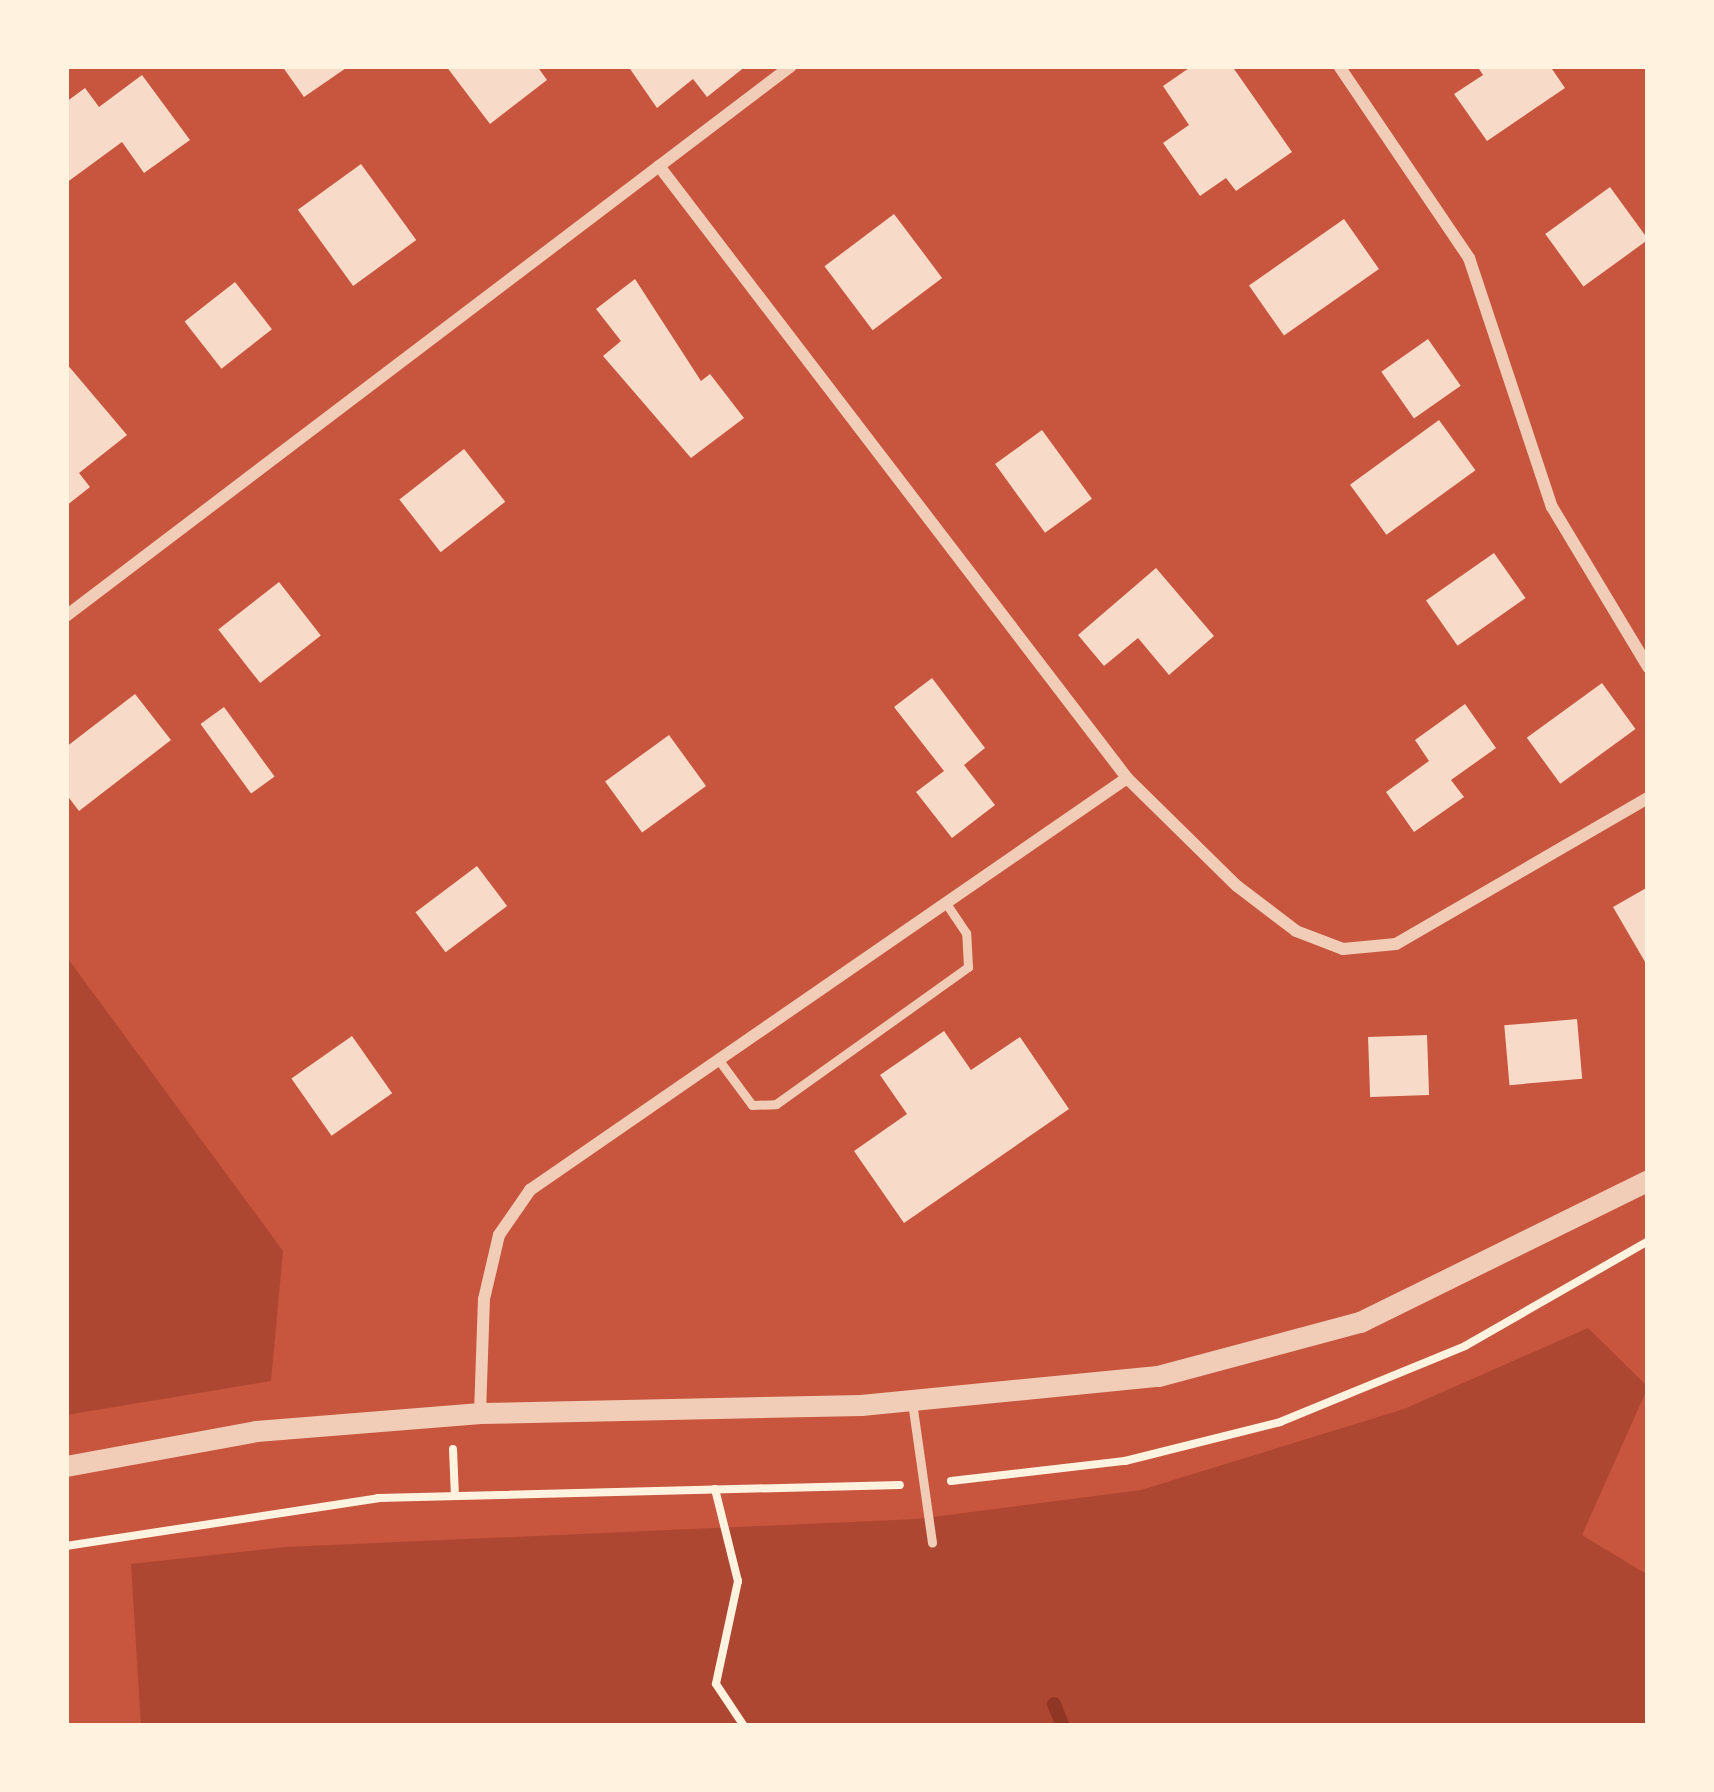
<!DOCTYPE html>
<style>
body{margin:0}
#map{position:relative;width:1714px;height:1792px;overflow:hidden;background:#c8553d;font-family:"PT Sans Narrow",sans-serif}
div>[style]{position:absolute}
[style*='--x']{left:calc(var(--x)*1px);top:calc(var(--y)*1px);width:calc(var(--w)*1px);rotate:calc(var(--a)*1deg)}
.green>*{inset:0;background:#ae4732}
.stream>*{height:14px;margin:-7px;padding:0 7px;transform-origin:7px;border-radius:7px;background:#8f3625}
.building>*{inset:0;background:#f7dbc8;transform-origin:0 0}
.path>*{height:8px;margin:-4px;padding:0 4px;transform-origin:4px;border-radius:4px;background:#fff3e0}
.service>*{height:9px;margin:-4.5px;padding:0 4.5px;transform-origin:4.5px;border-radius:4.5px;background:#f1ccb7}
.minor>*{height:12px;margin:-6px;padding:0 6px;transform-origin:6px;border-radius:6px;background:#f1ccb7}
.tertiary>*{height:21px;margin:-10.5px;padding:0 10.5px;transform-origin:10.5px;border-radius:10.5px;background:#f1ccb7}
span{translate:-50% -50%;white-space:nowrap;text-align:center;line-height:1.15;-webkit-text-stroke:10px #fff3e0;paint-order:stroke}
.frame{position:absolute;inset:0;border:69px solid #fff3e0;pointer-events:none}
</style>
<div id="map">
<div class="green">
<i style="clip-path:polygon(66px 956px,283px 1251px,271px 1381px,66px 1415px)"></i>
<i style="clip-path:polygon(1588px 1328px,1648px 1387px,1582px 1535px,1648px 1575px,1648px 1726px,141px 1726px,131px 1564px,286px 1547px,917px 1519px,1141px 1490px,1404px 1409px)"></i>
</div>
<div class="stream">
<i style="--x:1054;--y:1704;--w:24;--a:68"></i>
</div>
<div class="building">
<i style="clip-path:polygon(282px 66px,349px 66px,304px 97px)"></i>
<i style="clip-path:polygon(446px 66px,537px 66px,547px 80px,490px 124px)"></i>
<i style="clip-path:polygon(628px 66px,746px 66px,707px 97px,693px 79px,657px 108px)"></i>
<i style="clip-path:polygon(1192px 66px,1232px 66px,1292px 152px,1236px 191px,1226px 178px,1200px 196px,1163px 143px,1189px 125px,1163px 86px)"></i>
<i style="clip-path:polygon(1477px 66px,1550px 66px,1565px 88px,1487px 141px,1454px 94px,1483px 75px)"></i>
<i style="clip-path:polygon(142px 75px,190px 140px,144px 173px,122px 142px,66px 183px,66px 102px,85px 88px,99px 107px)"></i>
<i style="left:361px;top:164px;width:94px;height:78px;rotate:54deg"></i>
<i style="left:1610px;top:187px;width:65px;height:80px;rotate:54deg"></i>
<i style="left:894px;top:214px;width:80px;height:87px;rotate:53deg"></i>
<i style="left:1344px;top:219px;width:61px;height:116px;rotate:55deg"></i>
<i style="clip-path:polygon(635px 279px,701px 381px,710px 374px,744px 418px,691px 458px,603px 356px,621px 341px,596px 309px)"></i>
<i style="left:235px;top:282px;width:60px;height:64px;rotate:52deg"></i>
<i style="left:1428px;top:339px;width:57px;height:57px;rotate:55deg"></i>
<i style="clip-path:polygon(66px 363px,127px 435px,79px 473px,90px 487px,66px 506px)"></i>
<i style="left:1439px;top:420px;width:62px;height:110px;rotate:54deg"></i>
<i style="left:1042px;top:430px;width:85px;height:58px;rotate:54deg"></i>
<i style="left:464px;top:449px;width:67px;height:82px;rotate:52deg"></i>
<i style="left:1494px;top:553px;width:55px;height:83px;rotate:55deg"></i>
<i style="clip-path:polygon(1156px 568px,1214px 636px,1169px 675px,1138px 638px,1104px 666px,1078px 635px)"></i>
<i style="left:279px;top:582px;width:68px;height:77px;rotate:52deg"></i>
<i style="clip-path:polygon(932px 678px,985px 748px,964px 765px,995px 805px,952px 838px,916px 792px,944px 771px,894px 707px)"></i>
<i style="left:1602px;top:683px;width:57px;height:93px;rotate:54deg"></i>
<i style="clip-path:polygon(135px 694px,171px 740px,79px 811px,66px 794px,66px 747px)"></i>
<i style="clip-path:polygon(1465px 704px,1496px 748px,1451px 780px,1464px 797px,1414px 832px,1386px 792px,1429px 761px,1415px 740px)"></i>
<i style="left:224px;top:707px;width:86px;height:29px;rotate:54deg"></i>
<i style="left:669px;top:735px;width:63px;height:79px;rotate:54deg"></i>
<i style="left:477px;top:866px;width:50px;height:77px;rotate:53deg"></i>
<i style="clip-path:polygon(1648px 887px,1648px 967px,1613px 907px)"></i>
<i style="left:1577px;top:1019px;width:60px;height:73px;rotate:85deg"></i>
<i style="clip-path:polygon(944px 1031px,971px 1070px,1020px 1037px,1069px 1109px,904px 1223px,854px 1151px,907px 1114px,880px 1075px)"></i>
<i style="left:1427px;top:1035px;width:60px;height:59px;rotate:88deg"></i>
<i style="left:352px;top:1036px;width:70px;height:74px;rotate:55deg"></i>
</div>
<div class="path">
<i style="--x:453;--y:1449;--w:47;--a:87.6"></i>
<i style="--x:951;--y:1481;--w:175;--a:-6.6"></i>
<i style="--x:1125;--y:1461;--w:160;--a:-14.1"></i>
<i style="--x:1280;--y:1422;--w:200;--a:-22.3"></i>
<i style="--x:1465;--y:1346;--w:211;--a:-29.8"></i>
<i style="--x:715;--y:1489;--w:95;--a:76"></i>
<i style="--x:738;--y:1581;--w:105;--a:102.1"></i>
<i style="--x:716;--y:1684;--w:50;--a:56.3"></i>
<i style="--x:66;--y:1546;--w:316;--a:-8.7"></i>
<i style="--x:378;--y:1498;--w:522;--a:-1.43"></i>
</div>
<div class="service">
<i style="--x:718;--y:1059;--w:57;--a:53.5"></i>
<i style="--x:752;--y:1105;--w:24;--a:-2"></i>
<i style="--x:776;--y:1104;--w:236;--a:-35.5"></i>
<i style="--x:968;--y:967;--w:34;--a:-93"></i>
<i style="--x:966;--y:933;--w:37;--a:-124"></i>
<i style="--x:912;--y:1402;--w:142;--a:81.9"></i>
</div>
<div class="minor">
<i style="--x:1339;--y:66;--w:232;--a:55.9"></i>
<i style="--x:1469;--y:258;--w:262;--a:71.6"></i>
<i style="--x:1552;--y:507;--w:187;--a:59"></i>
<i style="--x:659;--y:166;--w:770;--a:52.59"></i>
<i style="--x:66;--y:616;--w:910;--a:-37.18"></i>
<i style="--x:480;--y:1413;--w:114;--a:-88"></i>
<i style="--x:484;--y:1299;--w:66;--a:-76.8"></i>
<i style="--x:499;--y:1235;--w:55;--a:-55.4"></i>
<i style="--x:530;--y:1190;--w:725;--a:-34.61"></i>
<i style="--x:1127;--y:778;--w:154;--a:44.5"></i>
<i style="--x:1237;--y:886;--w:74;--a:37.3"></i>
<i style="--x:1296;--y:931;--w:50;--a:21"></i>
<i style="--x:1343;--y:949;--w:53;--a:-5.4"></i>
<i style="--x:1396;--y:944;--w:291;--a:-30.1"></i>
</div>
<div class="tertiary">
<i style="--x:66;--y:1466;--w:193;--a:-10.4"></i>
<i style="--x:256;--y:1431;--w:225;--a:-4.6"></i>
<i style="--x:480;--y:1413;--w:381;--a:-1.2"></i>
<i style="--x:861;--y:1405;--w:298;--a:-5.6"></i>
<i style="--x:1158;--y:1376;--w:209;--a:-15"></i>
<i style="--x:1360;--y:1322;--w:321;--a:-26.2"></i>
</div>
<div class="frame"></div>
</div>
